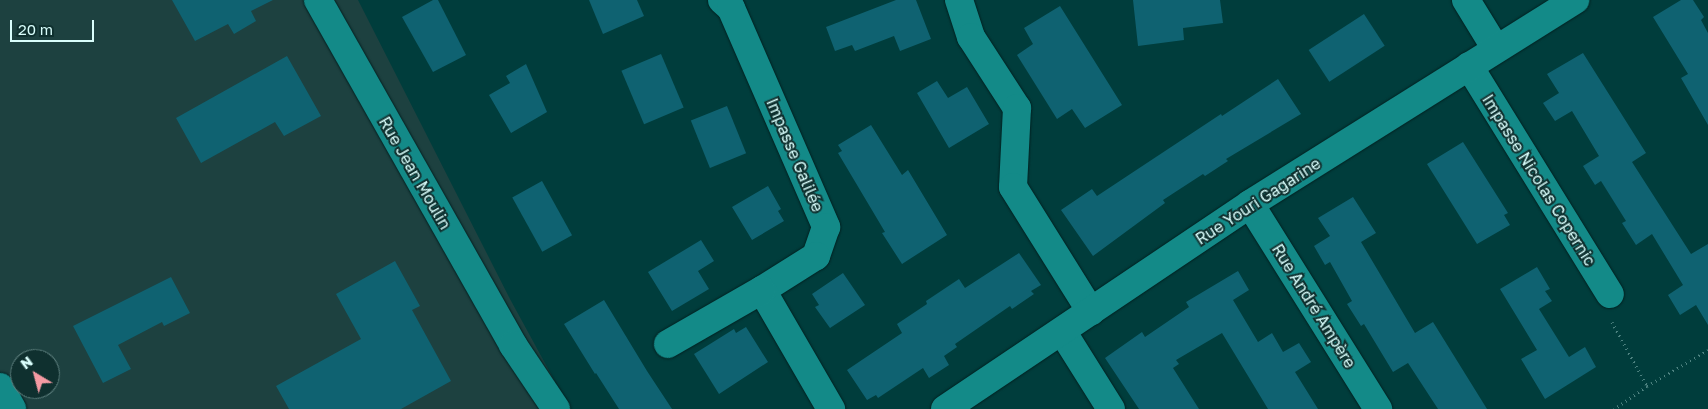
<!DOCTYPE html>
<meta charset="utf-8">
<style>
body{margin:0}
#map{position:relative;width:1708px;height:409px;overflow:hidden;background:#003d3c;font-family:"Golos Text",sans-serif}
div>[style]{position:absolute}
[style*='--x']{left:calc(var(--x)*1px);top:calc(var(--y)*1px);width:calc(var(--w)*1px);rotate:calc(var(--a)*1deg)}
.built>*{inset:0;background:#1d4140}
.building>*{inset:0;background:#0f6271;transform-origin:0 0}
.path>*{height:3px;margin-top:-1.5px;transform-origin:0;background:repeating-linear-gradient(90deg,#4d8280 0 1px,transparent 0 5px)}
.roads{filter:drop-shadow(0 0 1px #002121) drop-shadow(0 0 1px #002121)}
.street>*{height:28px;margin:-14px;padding:0 14px;transform-origin:14px;border-radius:14px;background:#138a88}
span{translate:-50% -50%;white-space:nowrap;text-align:center;line-height:1.15;-webkit-text-stroke:4px #0f302f;paint-order:stroke}
.street-label{font-size:16px;color:#d9fefc}
.north{position:absolute;left:10px;top:349px;width:50px;height:50px;box-sizing:border-box;background:#0f302f;border:1px solid #608281;border-radius:50%;rotate:323deg;font-size:14px;font-weight:700;line-height:20px;text-align:center;color:#d9fefc}
.north::after{content:'';display:block;margin:auto;width:18px;height:22px;background:#f49aa3;clip-path:polygon(50% 0,100% 100%,50% 72%,0 100%)}
.scale{position:absolute;left:10px;top:20px;width:84px;height:22px;box-sizing:border-box;border:2px solid #d9fefc;border-top:0;padding-left:6px;font-size:15px;line-height:18px;white-space:nowrap;color:#d9fefc;-webkit-text-stroke:4px #0f302f;paint-order:stroke}
</style>
<div id="map">
<div class="built">
<i style="clip-path:polygon(evenodd,0 0,358px 0,510px 299px,570px 409px,0 409px,0 0,20px 359px,50px 359px,50px 389px,20px 389px,20px 359px)"></i>
</div>
<div class="building">
<i style="clip-path:polygon(172px 0,273px 0,251px 11px,256px 21px,234px 34px,228px 24px,195px 41px)"></i>
<i style="clip-path:polygon(433px 0,438px 0,466px 55px,433px 72px,402px 17px)"></i>
<i style="clip-path:polygon(589px 0,637px 0,644px 16px,603px 34px)"></i>
<i style="clip-path:polygon(896px 0,916px 0,931px 39px,900px 51px,894px 36px,855px 51px,852px 45px,835px 51px,826px 27px)"></i>
<i style="clip-path:polygon(1133px 0,1220px 0,1223px 23px,1183px 28px,1184px 40px,1138px 46px)"></i>
<i style="clip-path:polygon(1681px 0,1693px 0,1704px 17px,1701px 20px,1708px 33px,1708px 125px,1681px 78px,1688px 74px,1653px 17px)"></i>
<i style="clip-path:polygon(1060px 6px,1122px 105px,1085px 128px,1072px 109px,1057px 119px,1017px 55px,1033px 44px,1024px 28px)"></i>
<i style="left:1364px;top:14px;width:38px;height:66px;rotate:57deg"></i>
<i style="clip-path:polygon(1583px 53px,1646px 153px,1632px 162px,1691px 254px,1708px 244px,1708px 325px,1696px 305px,1680px 315px,1668px 295px,1683px 285px,1652px 234px,1636px 245px,1622px 223px,1626px 221px,1601px 181px,1595px 185px,1583px 166px,1599px 156px,1572px 111px,1555px 121px,1543px 103px,1559px 93px,1547px 74px)"></i>
<i style="left:661px;top:54px;width:58px;height:43px;rotate:67deg"></i>
<i style="clip-path:polygon(287px 56px,321px 116px,284px 136px,275px 122px,201px 163px,176px 118px)"></i>
<i style="clip-path:polygon(526px 64px,547px 112px,511px 133px,489px 95px,510px 83px,506px 76px)"></i>
<i style="clip-path:polygon(1278px 79px,1301px 114px,1226px 159px,1228px 161px,1205px 176px,1203px 174px,1163px 200px,1165px 203px,1093px 256px,1061px 210px,1092px 189px,1097px 196px,1221px 114px,1222px 116px)"></i>
<i style="clip-path:polygon(937px 81px,948px 98px,967px 87px,989px 124px,949px 148px,917px 93px)"></i>
<i style="left:727px;top:106px;width:51px;height:39px;rotate:68deg"></i>
<i style="clip-path:polygon(871px 125px,902px 175px,908px 170px,947px 235px,902px 264px,882px 233px,885px 232px,838px 153px,842px 151px,838px 145px)"></i>
<i style="clip-path:polygon(1463px 142px,1508px 213px,1504px 215px,1510px 225px,1477px 244px,1427px 164px)"></i>
<i style="left:542px;top:181px;width:62px;height:34px;rotate:61deg"></i>
<i style="clip-path:polygon(768px 186px,781px 209px,778px 211px,784px 221px,752px 240px,732px 207px)"></i>
<i style="clip-path:polygon(1353px 197px,1376px 233px,1361px 242px,1415px 333px,1433px 322px,1487px 409px,1438px 409px,1408px 363px,1393px 372px,1364px 324px,1361px 326px,1347px 304px,1352px 301px,1330px 262px,1325px 265px,1314px 246px,1330px 236px,1318px 218px)"></i>
<i style="clip-path:polygon(701px 240px,714px 261px,698px 271px,709px 289px,672px 311px,648px 272px)"></i>
<i style="clip-path:polygon(1019px 253px,1041px 285px,1031px 291px,1034px 294px,1012px 309px,1010px 306px,955px 344px,957px 347px,944px 356px,949px 365px,929px 378px,923px 368px,878px 398px,876px 395px,867px 400px,847px 370px,902px 333px,897px 324px,927px 304px,926px 301px,959px 279px,965px 288px)"></i>
<i style="clip-path:polygon(395px 261px,420px 306px,412px 310px,451px 381px,401px 409px,289px 409px,276px 386px,361px 339px,336px 294px)"></i>
<i style="clip-path:polygon(1537px 267px,1550px 289px,1545px 291px,1552px 301px,1539px 309px,1569px 357px,1585px 347px,1596px 367px,1545px 399px,1521px 359px,1537px 350px,1500px 289px)"></i>
<i style="clip-path:polygon(1238px 271px,1249px 290px,1233px 300px,1258px 342px,1272px 333px,1283px 352px,1299px 343px,1311px 362px,1295px 372px,1318px 409px,1268px 409px,1222px 333px,1176px 360px,1179px 364px,1173px 368px,1199px 409px,1139px 409px,1105px 358px,1142px 332px,1145px 337px,1189px 307px,1186px 302px)"></i>
<i style="clip-path:polygon(843px 273px,865px 305px,830px 328px,815px 307px,819px 305px,812px 294px)"></i>
<i style="clip-path:polygon(171px 277px,190px 313px,164px 326px,162px 322px,118px 345px,131px 369px,103px 383px,73px 326px)"></i>
<i style="clip-path:polygon(604px 300px,647px 371px,672px 409px,619px 409px,596px 373px,595px 374px,564px 324px)"></i>
<i style="clip-path:polygon(746px 327px,768px 362px,719px 394px,694px 354px,734px 329px,736px 333px)"></i>
</div>
<div class="path">
<i style="--x:1612;--y:322;--w:73;--a:61.3"></i>
<i style="--x:1647;--y:386;--w:40;--a:145.1"></i>
<i style="--x:1647;--y:386;--w:71;--a:-30.5"></i>
</div>
<div class="roads">
<div class="street">
<i style="--x:318;--y:0;--w:396;--a:60.5"></i>
<i style="--x:513;--y:345;--w:77;--a:56.1"></i>
<i style="--x:722;--y:0;--w:12;--a:42"></i>
<i style="--x:731;--y:8;--w:239;--a:66.5"></i>
<i style="--x:826;--y:227;--w:31;--a:109"></i>
<i style="--x:816;--y:256;--w:64;--a:147.8"></i>
<i style="--x:762;--y:290;--w:138;--a:59.9"></i>
<i style="--x:959;--y:0;--w:39;--a:72"></i>
<i style="--x:971;--y:37;--w:85;--a:57.1"></i>
<i style="--x:1017;--y:108;--w:79;--a:92.9"></i>
<i style="--x:1013;--y:187;--w:147;--a:58"></i>
<i style="--x:1466;--y:0;--w:57;--a:58.5"></i>
<i style="--x:1469;--y:66;--w:268;--a:58.3"></i>
<i style="--x:1250;--y:204;--w:242;--a:58"></i>
<i style="--x:1062;--y:331;--w:92;--a:57.9"></i>
<i style="--x:668;--y:344;--w:108;--a:-29.9"></i>
<i style="--x:0;--y:387;--w:25;--a:61"></i>
<i style="--x:945;--y:409;--w:367;--a:-33.9"></i>
<i style="--x:1250;--y:204;--w:384;--a:-32.1"></i>
</div>
</div>
<div class="street-label">
<span style="left:795px;top:155px;rotate:67deg">Impasse Galilée</span>
<span style="left:415px;top:173px;rotate:60deg">Rue Jean Moulin</span>
<span style="left:1539px;top:180px;rotate:58deg">Impasse Nicolas Copernic</span>
<span style="left:1258px;top:201px;rotate:-33deg">Rue Youri Gagarine</span>
<span style="left:1314px;top:306px;rotate:58deg">Rue André Ampère</span>
</div>
<div class="north">N</div>
<div class="scale">20 m</div>
</div>
